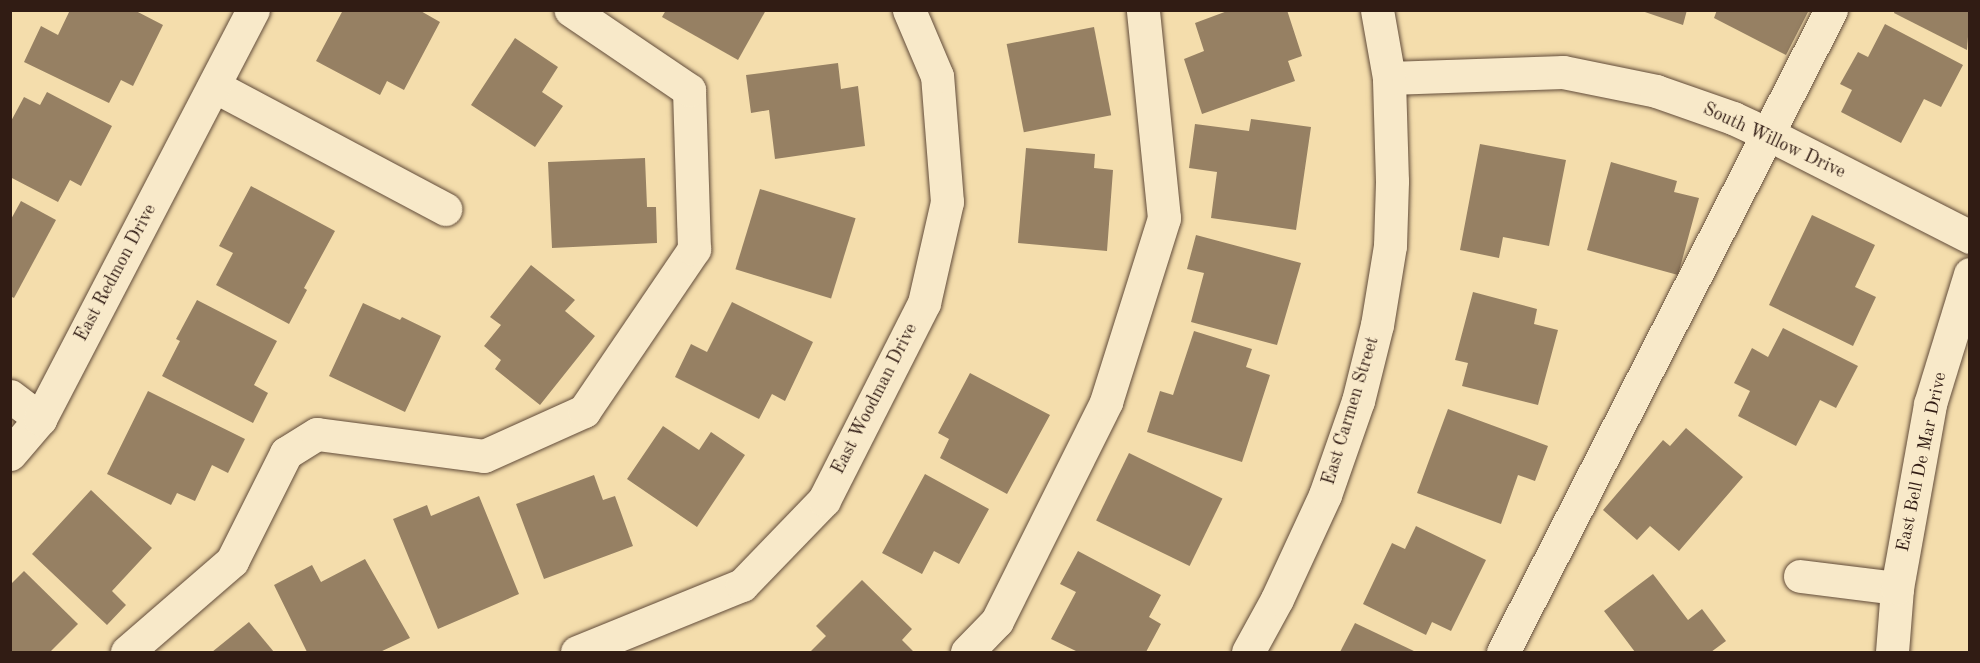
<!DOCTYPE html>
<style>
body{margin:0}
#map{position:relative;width:1980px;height:663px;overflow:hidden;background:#f4ddac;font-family:"Old Standard TT",serif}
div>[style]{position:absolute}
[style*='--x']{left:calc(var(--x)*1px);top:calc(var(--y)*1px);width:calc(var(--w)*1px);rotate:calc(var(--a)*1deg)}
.building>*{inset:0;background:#968063;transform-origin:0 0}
.roads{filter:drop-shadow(0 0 2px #624c3a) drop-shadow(0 0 2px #624c3a)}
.minor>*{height:33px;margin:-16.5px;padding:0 16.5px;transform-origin:16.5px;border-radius:16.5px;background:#f8e9c9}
span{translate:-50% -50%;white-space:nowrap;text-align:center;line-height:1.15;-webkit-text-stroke:4.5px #f8e9c9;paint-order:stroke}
.street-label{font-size:18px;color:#311c14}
.frame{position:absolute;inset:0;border:12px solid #311c14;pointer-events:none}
</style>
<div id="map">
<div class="building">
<i style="clip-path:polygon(70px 10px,134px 10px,163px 25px,133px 86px,121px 80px,109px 103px,24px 62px,41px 26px,58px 35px)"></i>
<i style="clip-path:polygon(343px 10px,419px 10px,440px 22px,404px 90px,387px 81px,380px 95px,316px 61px)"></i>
<i style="clip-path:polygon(666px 10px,766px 10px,738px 60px,662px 17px)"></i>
<i style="clip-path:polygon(1230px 10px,1287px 10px,1302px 56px,1288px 61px,1295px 81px,1202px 114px,1184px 59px,1204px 51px,1195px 23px)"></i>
<i style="clip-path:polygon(1639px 10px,1687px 10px,1683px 25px)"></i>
<i style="clip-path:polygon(1717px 10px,1809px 10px,1786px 55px,1714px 18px)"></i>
<i style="clip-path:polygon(1895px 10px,1970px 10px,1967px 50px,1894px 13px)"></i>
<i style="clip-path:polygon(1885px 24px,1963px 65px,1941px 107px,1924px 99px,1901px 143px,1841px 112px,1852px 90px,1840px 84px,1858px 52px,1868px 57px)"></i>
<i style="left:1094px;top:27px;width:90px;height:89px;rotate:79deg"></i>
<i style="clip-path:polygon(515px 38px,558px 67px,542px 92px,563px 106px,535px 147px,471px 105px)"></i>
<i style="clip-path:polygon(838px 63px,841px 89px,858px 86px,865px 146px,775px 159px,769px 110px,751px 113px,746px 75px)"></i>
<i style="clip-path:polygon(47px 92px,112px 126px,81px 186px,70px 180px,58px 202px,10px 177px,10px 123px,24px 97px,40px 105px)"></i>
<i style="clip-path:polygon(1251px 119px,1311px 127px,1296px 230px,1211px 218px,1217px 172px,1189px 168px,1195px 124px,1249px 131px)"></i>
<i style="clip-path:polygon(1480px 144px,1566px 160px,1549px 246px,1503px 237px,1499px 258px,1460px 250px)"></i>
<i style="clip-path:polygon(1026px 148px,1095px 154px,1094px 168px,1113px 170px,1107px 251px,1018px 243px)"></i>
<i style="clip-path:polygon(645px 158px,647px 207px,656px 207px,657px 243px,552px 248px,548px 162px)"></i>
<i style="clip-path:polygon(1611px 162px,1677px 181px,1674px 192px,1699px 198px,1678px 275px,1587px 250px)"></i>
<i style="clip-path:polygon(251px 186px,335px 231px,304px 288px,307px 290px,289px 324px,216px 285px,233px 253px,219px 246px)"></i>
<i style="left:760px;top:189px;width:100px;height:84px;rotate:17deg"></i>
<i style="clip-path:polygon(21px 201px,56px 220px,14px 298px,10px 296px,10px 221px)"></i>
<i style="clip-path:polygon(1812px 215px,1875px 245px,1855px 287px,1876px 297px,1853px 346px,1769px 305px)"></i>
<i style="clip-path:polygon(1196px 235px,1301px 263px,1277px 345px,1191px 322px,1204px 273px,1187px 269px)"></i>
<i style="clip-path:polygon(531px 265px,575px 300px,565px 311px,595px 336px,540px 405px,495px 369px,501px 360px,484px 346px,501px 325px,490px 317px)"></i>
<i style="clip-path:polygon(1473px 292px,1537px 309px,1534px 324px,1558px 330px,1538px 405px,1462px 386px,1468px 363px,1455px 360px)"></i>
<i style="clip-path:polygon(197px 300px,277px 341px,254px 385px,268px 393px,253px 423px,162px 376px,180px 341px,176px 339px)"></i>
<i style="clip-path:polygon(732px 302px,813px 342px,785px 401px,772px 394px,759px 419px,675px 377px,691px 344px,707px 352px)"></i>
<i style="clip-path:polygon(363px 303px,400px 320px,402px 317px,441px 336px,405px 412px,329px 376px)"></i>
<i style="clip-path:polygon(1783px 328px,1858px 366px,1836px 408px,1820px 400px,1796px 446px,1738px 416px,1750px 391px,1734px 383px,1752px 348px,1768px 357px)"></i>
<i style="clip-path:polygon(1194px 331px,1252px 349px,1246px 367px,1270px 375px,1242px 462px,1147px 432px,1160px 391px,1173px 395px)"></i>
<i style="clip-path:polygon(970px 373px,1050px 415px,1007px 494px,940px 458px,949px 439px,938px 433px)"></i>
<i style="clip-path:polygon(148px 391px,245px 439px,228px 473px,212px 465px,195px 501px,177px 493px,171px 505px,107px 474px)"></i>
<i style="clip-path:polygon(1448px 409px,1548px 446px,1535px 481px,1518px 475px,1501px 524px,1417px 493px)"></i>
<i style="clip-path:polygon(663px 426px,699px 450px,711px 432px,745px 455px,697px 527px,627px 479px)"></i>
<i style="clip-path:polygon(1686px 428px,1743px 477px,1679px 551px,1650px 526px,1637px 540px,1603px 510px,1663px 440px,1670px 446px)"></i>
<i style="left:1129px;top:453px;width:104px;height:75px;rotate:26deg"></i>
<i style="clip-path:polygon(925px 474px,989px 509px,959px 564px,934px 551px,922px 574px,882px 553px)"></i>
<i style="clip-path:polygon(594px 475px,603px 500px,615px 496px,633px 546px,544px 579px,516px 504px)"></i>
<i style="clip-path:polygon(91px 490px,152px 548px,112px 591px,126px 605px,107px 625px,32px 554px)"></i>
<i style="clip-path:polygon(479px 496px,519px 594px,438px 629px,393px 519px,427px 505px,431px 516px)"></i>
<i style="clip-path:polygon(1416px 526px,1486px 560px,1451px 631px,1432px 622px,1426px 635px,1363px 604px,1392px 543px,1405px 549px)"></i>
<i style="clip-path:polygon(1078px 551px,1161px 595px,1149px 617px,1161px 624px,1146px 652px,1078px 652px,1051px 639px,1076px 592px,1060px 584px)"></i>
<i style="clip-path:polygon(365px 559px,410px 638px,380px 652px,307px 652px,274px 585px,312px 565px,321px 582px)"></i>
<i style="clip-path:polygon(24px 571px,78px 624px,50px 652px,10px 652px,10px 585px)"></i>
<i style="clip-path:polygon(1653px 574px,1688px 620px,1702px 609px,1726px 641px,1711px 652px,1635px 652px,1604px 611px)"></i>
<i style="clip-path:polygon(862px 580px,912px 629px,902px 640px,914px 652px,810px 652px,826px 636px,816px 626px)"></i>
<i style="clip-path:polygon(249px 622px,274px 652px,212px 652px)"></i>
<i style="clip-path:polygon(1355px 623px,1416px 652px,1340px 652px)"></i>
</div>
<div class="roads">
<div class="minor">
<i style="--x:1389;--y:78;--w:174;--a:-2"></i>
<i style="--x:1563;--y:72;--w:95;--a:11.5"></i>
<i style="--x:1656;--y:91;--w:82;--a:19.3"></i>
<i style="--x:1733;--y:118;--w:38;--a:25"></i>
<i style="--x:1768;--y:134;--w:227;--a:27"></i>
<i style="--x:214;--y:86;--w:262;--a:28"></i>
<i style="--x:10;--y:396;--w:38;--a:37"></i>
<i style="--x:10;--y:454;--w:46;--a:-49.4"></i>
<i style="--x:40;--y:419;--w:461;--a:-62.5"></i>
<i style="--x:1800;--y:576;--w:98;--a:7.1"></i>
<i style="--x:127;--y:652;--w:139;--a:-40.9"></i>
<i style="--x:232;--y:561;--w:121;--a:-63.4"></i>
<i style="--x:286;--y:453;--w:36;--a:-32"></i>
<i style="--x:317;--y:434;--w:168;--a:7.5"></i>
<i style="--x:484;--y:456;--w:110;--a:-24.2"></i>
<i style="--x:584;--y:411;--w:196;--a:-55.8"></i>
<i style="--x:694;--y:249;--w:159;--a:-91.8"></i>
<i style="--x:689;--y:90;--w:143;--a:-145.9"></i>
<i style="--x:577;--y:652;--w:178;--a:-22.1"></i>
<i style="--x:742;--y:585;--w:118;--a:-46"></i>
<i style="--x:824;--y:500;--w:221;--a:-63.1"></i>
<i style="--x:924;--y:303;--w:104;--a:-77.2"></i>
<i style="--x:947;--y:202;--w:126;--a:-94.5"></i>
<i style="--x:937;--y:76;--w:72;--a:-113"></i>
<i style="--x:967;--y:652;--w:43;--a:-45.9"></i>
<i style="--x:997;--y:621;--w:245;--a:-63.5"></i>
<i style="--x:1106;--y:402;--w:193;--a:-72.5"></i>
<i style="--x:1164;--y:218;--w:209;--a:-95.8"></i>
<i style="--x:1248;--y:652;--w:60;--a:-61.3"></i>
<i style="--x:1277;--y:599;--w:115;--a:-65.2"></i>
<i style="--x:1325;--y:495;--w:100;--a:-70.7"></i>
<i style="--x:1358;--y:401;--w:78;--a:-76"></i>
<i style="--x:1377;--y:325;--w:80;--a:-80.7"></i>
<i style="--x:1390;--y:246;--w:65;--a:-88.2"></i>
<i style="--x:1392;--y:181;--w:103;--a:-91.7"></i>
<i style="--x:1389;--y:78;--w:69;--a:-100"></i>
<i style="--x:1503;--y:652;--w:721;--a:-62.94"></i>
<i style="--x:1892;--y:652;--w:64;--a:-85.5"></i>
<i style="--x:1897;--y:588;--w:187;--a:-79.8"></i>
<i style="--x:1930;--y:404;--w:136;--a:-72.9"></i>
</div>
</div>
<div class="street-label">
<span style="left:1774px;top:141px;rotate:25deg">South Willow Drive</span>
<span style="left:116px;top:273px;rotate:-62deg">East Redmon Drive</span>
<span style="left:875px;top:399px;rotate:-63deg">East Woodman Drive</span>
<span style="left:1351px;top:411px;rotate:-73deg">East Carmen Street</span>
<span style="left:1922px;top:462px;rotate:-78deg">East Bell De Mar Drive</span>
</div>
<div class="frame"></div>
</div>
